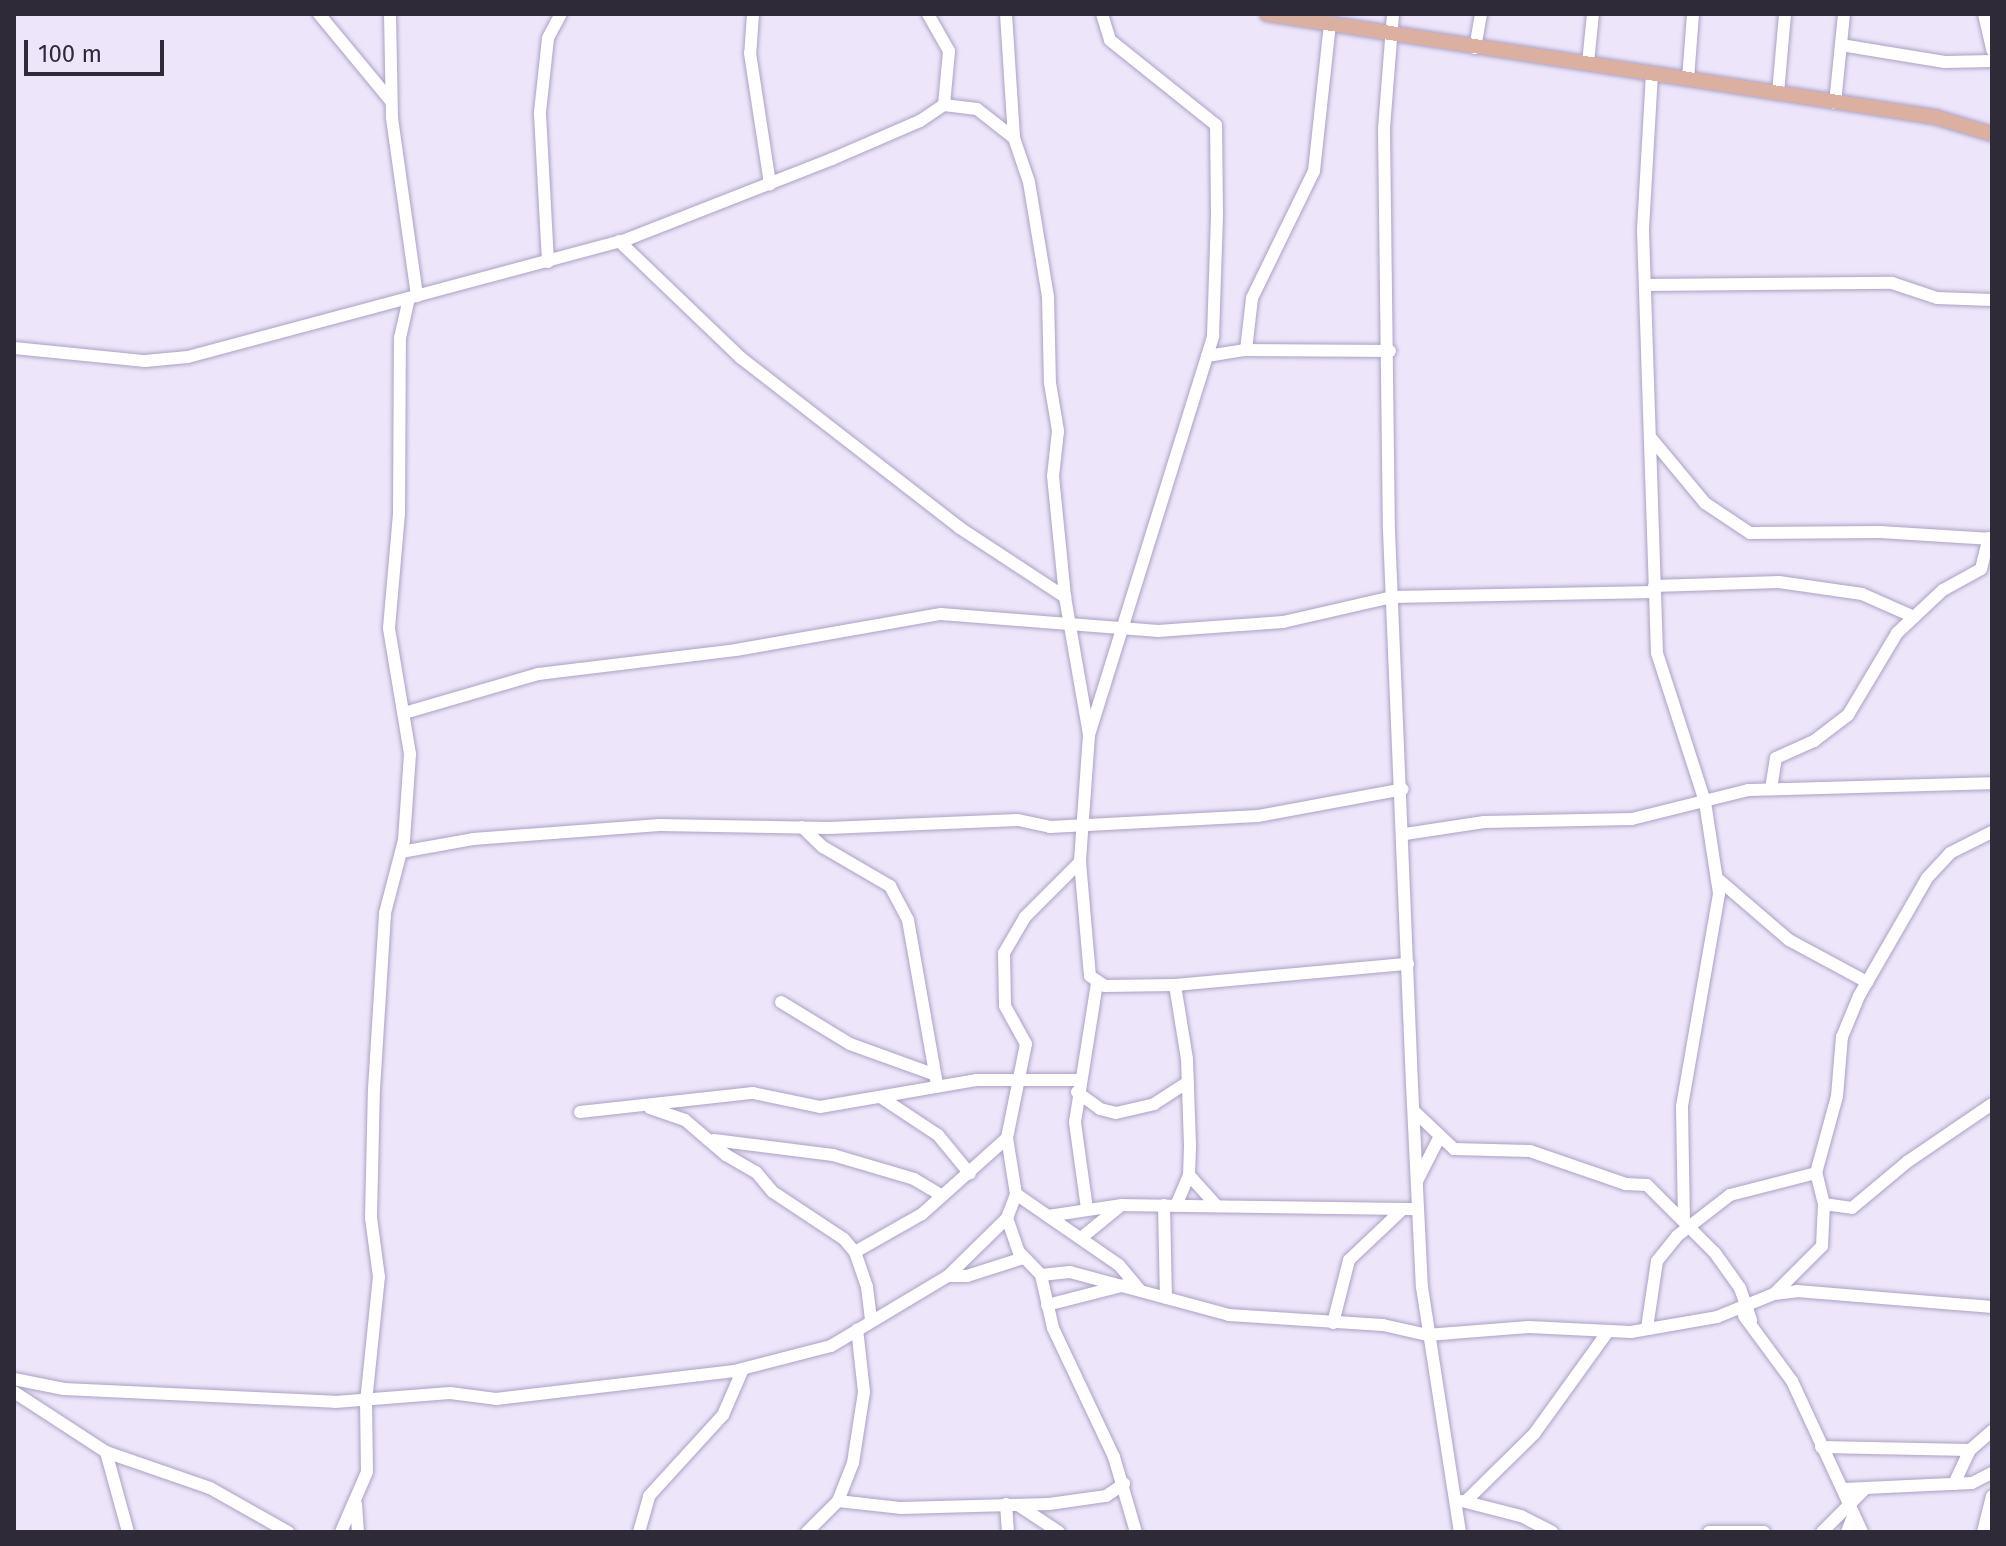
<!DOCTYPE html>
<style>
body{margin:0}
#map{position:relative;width:2006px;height:1546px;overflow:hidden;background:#ede6fb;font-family:"Fira Sans",sans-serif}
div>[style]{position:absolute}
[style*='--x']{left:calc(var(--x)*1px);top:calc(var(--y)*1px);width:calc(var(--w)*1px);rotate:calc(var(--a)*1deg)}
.roads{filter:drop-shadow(0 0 2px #aca1c2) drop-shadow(0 0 2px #aca1c2)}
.minor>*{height:12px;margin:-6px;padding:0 6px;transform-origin:6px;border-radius:6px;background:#fff}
.major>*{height:14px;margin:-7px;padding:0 7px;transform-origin:7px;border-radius:7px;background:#dcb0a1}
span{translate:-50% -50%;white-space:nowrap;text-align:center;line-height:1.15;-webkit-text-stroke:7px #ede6fb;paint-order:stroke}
.frame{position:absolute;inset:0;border:16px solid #2e2a37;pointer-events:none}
.scale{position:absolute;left:24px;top:40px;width:140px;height:36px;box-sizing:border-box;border:4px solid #2e2a37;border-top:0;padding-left:10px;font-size:24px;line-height:28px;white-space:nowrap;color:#2e2a37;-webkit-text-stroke:6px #ede6fb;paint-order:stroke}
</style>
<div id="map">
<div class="roads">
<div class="minor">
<i style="--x:319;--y:14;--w:113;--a:50.4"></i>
<i style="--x:390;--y:14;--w:104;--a:88.9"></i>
<i style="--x:392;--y:118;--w:180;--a:82"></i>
<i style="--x:753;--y:14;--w:39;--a:94"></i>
<i style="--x:750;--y:53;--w:133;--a:81.3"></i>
<i style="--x:1006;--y:14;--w:124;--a:86.3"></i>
<i style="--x:1014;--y:138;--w:46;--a:71.2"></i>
<i style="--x:1029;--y:182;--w:117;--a:80.6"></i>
<i style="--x:1048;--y:297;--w:86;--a:88.7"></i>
<i style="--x:1050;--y:383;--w:49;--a:80.5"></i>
<i style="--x:1058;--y:431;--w:45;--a:96.3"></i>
<i style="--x:1053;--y:476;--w:122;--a:84.3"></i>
<i style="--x:1065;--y:597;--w:140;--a:80.1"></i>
<i style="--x:1089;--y:735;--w:127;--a:94.1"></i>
<i style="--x:1080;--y:862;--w:114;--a:85"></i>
<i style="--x:1090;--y:976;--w:18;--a:34"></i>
<i style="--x:1105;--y:986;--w:70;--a:-0.8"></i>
<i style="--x:1175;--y:985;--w:234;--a:-5.2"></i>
<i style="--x:1393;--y:14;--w:115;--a:94.5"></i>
<i style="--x:1384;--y:129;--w:402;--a:89.3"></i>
<i style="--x:1389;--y:531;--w:554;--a:87.62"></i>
<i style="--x:1412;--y:1085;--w:202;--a:87.2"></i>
<i style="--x:1422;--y:1287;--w:248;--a:81.2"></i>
<i style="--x:1984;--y:14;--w:37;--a:77"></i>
<i style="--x:1841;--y:45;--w:105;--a:9.3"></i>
<i style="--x:1945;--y:62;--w:47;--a:-1.2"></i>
<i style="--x:1475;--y:48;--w:35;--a:-80"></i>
<i style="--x:1588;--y:63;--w:49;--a:-84.2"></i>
<i style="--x:1652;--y:73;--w:158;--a:93.3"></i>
<i style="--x:1643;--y:231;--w:422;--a:88.1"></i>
<i style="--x:1657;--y:653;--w:157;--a:72.1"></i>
<i style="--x:1705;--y:802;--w:93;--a:81.3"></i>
<i style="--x:1719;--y:894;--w:216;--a:99.9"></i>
<i style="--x:1682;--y:1107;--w:112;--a:89"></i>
<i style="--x:1688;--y:79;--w:65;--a:-85.6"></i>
<i style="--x:1778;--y:93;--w:79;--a:-84.9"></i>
<i style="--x:1835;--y:103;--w:89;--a:-84.2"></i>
<i style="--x:944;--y:105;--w:33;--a:7"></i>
<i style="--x:977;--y:109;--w:47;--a:38.1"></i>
<i style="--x:619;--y:241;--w:169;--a:43.8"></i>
<i style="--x:741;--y:358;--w:277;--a:37.8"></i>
<i style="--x:960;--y:528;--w:126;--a:33.3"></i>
<i style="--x:548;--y:262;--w:150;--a:-93.1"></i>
<i style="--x:540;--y:112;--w:74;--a:-83.8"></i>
<i style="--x:548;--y:38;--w:27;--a:-62"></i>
<i style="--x:1645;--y:285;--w:247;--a:-0.5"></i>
<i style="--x:1892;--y:283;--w:47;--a:18.4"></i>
<i style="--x:1937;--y:298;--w:55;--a:2.1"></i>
<i style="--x:14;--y:348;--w:132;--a:5.7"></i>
<i style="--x:145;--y:361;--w:43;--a:-5.3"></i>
<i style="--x:188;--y:357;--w:456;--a:-15"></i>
<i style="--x:628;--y:239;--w:219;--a:-21.4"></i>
<i style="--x:832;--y:159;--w:96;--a:-23.4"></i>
<i style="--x:920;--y:121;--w:29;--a:-34"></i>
<i style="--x:944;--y:105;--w:54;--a:-84.7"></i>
<i style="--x:949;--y:51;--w:43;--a:-119.6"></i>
<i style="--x:1246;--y:350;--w:52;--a:-83.4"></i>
<i style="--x:1252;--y:298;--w:141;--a:-64"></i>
<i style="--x:1314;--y:171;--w:149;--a:-83.8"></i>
<i style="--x:1207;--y:356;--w:39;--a:-9"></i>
<i style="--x:1246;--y:350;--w:144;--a:0.4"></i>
<i style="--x:1651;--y:438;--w:85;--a:50.3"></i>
<i style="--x:1705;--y:503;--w:54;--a:33.7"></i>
<i style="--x:1750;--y:533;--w:130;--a:-0.4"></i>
<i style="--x:1880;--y:532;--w:112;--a:3.6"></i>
<i style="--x:1654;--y:586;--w:125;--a:-1.8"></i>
<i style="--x:1779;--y:582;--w:84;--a:8.2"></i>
<i style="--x:1862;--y:594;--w:57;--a:23.9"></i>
<i style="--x:404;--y:713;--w:140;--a:-16.2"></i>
<i style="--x:538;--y:674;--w:199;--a:-6.9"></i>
<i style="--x:736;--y:650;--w:208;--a:-10"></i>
<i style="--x:941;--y:614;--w:218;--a:4.5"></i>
<i style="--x:1158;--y:631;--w:125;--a:-4.1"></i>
<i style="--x:1283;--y:622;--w:112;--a:-12.9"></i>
<i style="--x:1392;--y:597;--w:262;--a:-1.1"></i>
<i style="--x:1089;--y:735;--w:418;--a:-72.7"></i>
<i style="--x:1213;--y:336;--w:120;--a:-88.1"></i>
<i style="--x:1217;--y:216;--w:91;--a:-90.6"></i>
<i style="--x:1216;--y:125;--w:136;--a:-141.3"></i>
<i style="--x:1110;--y:40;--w:27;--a:-107"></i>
<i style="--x:1771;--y:789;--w:31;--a:-81"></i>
<i style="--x:1776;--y:758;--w:42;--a:-24.1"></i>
<i style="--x:1814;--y:741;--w:43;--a:-37.4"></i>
<i style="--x:1848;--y:715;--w:96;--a:-59.1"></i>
<i style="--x:1897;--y:633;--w:63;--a:-43.1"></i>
<i style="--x:1943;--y:590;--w:43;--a:-28.9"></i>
<i style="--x:1981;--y:569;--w:32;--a:-76"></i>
<i style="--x:802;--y:827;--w:29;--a:44"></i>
<i style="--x:823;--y:847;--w:78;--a:30.2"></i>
<i style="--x:890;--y:886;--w:38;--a:62"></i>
<i style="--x:908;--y:920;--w:168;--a:80"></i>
<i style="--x:1405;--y:834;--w:80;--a:-8.6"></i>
<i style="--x:1484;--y:822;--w:148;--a:-1.2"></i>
<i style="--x:1632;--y:819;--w:120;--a:-14"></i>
<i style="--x:1748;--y:790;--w:244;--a:-1.6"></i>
<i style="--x:401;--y:852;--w:73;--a:-10.2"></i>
<i style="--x:473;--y:839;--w:187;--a:-4.3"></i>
<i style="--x:659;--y:825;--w:169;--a:1"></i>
<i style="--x:828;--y:828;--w:190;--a:-2.4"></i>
<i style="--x:1018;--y:820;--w:33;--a:12"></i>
<i style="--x:1050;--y:827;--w:208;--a:-3"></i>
<i style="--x:1258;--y:816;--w:147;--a:-10.5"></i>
<i style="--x:1718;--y:879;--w:94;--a:40.7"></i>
<i style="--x:1789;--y:940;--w:89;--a:28.3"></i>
<i style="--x:1175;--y:985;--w:75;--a:80.8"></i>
<i style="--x:1187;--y:1059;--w:88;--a:88"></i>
<i style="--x:1190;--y:1147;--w:28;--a:92"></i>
<i style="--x:1189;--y:1175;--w:33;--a:113"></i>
<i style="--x:781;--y:1002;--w:81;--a:31.3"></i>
<i style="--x:850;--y:1044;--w:88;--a:19.9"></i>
<i style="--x:1077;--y:1092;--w:29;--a:36"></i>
<i style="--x:1100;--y:1109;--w:16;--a:14"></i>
<i style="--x:1116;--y:1113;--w:39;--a:-13"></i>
<i style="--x:1154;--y:1104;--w:40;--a:-32.9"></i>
<i style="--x:882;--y:1098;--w:67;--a:33.5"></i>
<i style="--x:938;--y:1135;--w:50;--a:50.6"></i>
<i style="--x:650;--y:1108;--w:37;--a:19"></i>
<i style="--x:685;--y:1120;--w:54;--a:40.5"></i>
<i style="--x:726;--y:1155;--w:34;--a:30"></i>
<i style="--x:756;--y:1172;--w:26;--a:50"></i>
<i style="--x:773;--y:1192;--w:85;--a:33.5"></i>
<i style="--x:844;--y:1239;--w:17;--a:50"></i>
<i style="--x:855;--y:1252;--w:37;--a:71"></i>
<i style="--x:867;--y:1287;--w:34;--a:83"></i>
<i style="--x:1414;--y:1111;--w:55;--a:43.5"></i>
<i style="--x:1454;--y:1149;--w:76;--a:1.5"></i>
<i style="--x:1530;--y:1151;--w:102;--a:19"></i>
<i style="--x:1626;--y:1184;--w:21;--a:3"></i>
<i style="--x:1647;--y:1185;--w:96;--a:45"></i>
<i style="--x:1715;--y:1253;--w:43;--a:54.5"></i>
<i style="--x:1740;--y:1288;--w:34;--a:71"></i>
<i style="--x:580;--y:1112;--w:174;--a:-6.3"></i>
<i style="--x:753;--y:1093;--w:68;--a:11.8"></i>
<i style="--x:820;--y:1107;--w:158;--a:-9.8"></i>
<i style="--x:976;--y:1080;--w:103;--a:0"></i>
<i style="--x:714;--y:1140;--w:120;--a:7.2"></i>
<i style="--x:833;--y:1155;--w:84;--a:16.5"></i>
<i style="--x:914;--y:1179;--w:29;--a:31"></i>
<i style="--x:1189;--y:1175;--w:42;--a:47.9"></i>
<i style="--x:1417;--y:1181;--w:48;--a:-62.9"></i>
<i style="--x:1016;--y:1194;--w:125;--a:34.6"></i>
<i style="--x:1119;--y:1265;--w:31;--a:50"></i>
<i style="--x:1824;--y:1204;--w:28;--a:8"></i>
<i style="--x:1852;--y:1208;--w:72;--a:-39.9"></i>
<i style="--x:1907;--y:1162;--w:103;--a:-34.3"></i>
<i style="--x:1164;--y:1205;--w:93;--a:88.8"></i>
<i style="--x:1087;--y:1209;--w:88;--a:-97.9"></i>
<i style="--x:1075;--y:1122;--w:141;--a:-81"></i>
<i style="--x:1048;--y:1216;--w:75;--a:-8.5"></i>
<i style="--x:1122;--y:1205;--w:296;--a:0.8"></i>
<i style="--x:1007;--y:1218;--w:36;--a:71"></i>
<i style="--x:1019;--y:1252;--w:32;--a:46"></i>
<i style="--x:1041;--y:1275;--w:54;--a:77.2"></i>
<i style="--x:1053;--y:1328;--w:143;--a:64.7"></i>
<i style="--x:1114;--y:1457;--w:78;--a:73.7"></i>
<i style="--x:1081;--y:1238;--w:49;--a:-39.2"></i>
<i style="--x:855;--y:1252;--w:77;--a:-29.6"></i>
<i style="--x:922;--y:1214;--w:114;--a:-41.8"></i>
<i style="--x:1041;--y:1275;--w:29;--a:-6"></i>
<i style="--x:1070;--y:1272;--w:165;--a:15.1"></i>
<i style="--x:1229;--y:1315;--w:154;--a:3.7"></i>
<i style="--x:1383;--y:1325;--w:45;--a:12.8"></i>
<i style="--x:1427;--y:1335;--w:102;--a:-4.5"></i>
<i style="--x:1529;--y:1327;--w:102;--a:2.8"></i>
<i style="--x:1631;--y:1332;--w:87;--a:-9.9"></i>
<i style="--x:1717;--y:1317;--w:61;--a:-22"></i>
<i style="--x:1774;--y:1294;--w:23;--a:-7"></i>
<i style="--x:1797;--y:1291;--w:196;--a:4.7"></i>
<i style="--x:948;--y:1276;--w:19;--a:0"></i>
<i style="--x:967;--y:1276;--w:59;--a:-17.8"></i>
<i style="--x:1774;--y:1294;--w:68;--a:-45"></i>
<i style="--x:1822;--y:1246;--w:42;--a:-87.3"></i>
<i style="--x:1824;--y:1204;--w:32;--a:-104"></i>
<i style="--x:1816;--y:1173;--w:80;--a:-74.7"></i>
<i style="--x:1837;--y:1096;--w:59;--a:-85.2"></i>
<i style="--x:1842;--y:1037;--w:44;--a:-67.5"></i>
<i style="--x:1859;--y:996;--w:136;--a:-60"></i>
<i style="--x:1927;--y:878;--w:34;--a:-47"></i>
<i style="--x:1950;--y:853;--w:47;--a:-26.6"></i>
<i style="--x:1047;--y:1305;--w:81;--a:-14.4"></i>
<i style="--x:1744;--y:1316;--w:81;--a:53.6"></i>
<i style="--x:1792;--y:1381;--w:166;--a:65.1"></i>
<i style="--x:1333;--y:1323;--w:65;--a:-75.7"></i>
<i style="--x:1349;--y:1260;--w:74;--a:-43.4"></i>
<i style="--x:1647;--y:1328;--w:68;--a:-81.5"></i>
<i style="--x:1657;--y:1261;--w:32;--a:-51"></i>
<i style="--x:1677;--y:1236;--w:67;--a:-37.7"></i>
<i style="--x:1730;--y:1195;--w:89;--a:-14.3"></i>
<i style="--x:14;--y:1379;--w:51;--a:11.3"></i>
<i style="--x:64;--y:1389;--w:271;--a:2.7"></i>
<i style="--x:335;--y:1402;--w:115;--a:-4.5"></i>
<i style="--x:450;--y:1393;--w:46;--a:7.4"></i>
<i style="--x:496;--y:1399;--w:240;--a:-6.7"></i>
<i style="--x:734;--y:1371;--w:100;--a:-14.5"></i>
<i style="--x:831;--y:1346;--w:136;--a:-30.9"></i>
<i style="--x:948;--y:1276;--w:83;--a:-44.5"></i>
<i style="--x:1007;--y:1218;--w:26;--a:-69"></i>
<i style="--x:1016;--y:1194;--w:57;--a:-99.1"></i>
<i style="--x:1007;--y:1138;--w:96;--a:-78.6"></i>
<i style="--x:1026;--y:1044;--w:43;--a:-118.9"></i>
<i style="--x:1005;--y:1006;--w:53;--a:-91.1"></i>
<i style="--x:1004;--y:953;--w:42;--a:-59.7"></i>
<i style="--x:1025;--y:917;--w:78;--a:-45"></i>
<i style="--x:14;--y:1392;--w:110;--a:33.1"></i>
<i style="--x:106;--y:1452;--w:83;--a:74.6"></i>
<i style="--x:1821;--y:1447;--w:149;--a:1.2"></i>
<i style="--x:106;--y:1452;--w:110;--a:19.1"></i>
<i style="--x:210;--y:1488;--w:90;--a:29.4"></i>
<i style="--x:1954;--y:1484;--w:38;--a:-65"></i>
<i style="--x:1970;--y:1450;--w:29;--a:-41"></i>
<i style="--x:1844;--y:1489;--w:128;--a:-2.7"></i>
<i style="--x:1972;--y:1483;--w:22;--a:-27"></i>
<i style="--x:1468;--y:1499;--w:93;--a:-44.6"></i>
<i style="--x:1534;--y:1434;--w:123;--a:-54.2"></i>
<i style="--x:838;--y:1501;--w:62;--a:6.4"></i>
<i style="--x:900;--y:1508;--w:149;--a:-1.5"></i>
<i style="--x:1049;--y:1504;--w:58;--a:-8"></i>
<i style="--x:1106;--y:1496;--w:22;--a:-34"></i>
<i style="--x:1462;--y:1501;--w:61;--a:14.3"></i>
<i style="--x:1521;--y:1516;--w:35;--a:27"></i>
<i style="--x:356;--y:1504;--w:28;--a:86"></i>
<i style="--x:1006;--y:1504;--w:28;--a:86"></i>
<i style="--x:1018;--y:1505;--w:49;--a:33.4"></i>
<i style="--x:341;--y:1532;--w:65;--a:-66.6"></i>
<i style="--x:367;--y:1472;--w:70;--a:-90.8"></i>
<i style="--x:366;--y:1402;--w:126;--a:-84.1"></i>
<i style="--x:379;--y:1277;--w:60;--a:-97.7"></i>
<i style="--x:371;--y:1218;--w:129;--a:-88.7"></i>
<i style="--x:374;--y:1089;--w:176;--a:-86.4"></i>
<i style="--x:385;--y:913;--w:75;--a:-75.4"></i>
<i style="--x:404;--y:840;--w:86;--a:-86"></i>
<i style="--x:410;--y:754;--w:128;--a:-99.5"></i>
<i style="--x:389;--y:628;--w:114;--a:-85"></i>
<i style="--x:399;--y:514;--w:176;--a:-89.7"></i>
<i style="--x:400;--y:338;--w:41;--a:-77.3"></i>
<i style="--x:639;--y:1532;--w:37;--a:-74"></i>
<i style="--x:649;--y:1496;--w:110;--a:-47.6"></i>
<i style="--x:723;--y:1415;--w:50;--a:-66.5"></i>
<i style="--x:807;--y:1532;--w:44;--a:-45"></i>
<i style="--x:838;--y:1501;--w:41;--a:-68.5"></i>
<i style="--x:853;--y:1463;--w:72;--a:-81.2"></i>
<i style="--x:864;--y:1392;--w:63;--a:-96.3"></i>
<i style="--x:1709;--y:1532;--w:55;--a:0"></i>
<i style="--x:1822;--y:1532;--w:61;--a:-45"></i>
<i style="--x:1847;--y:1532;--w:19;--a:-69"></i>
<i style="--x:1983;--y:1532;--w:37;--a:-76"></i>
</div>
<div class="major">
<i style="--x:1267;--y:14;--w:676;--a:8.77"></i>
<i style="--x:1935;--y:117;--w:59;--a:16.6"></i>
</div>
</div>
<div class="frame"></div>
<div class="scale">100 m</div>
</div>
